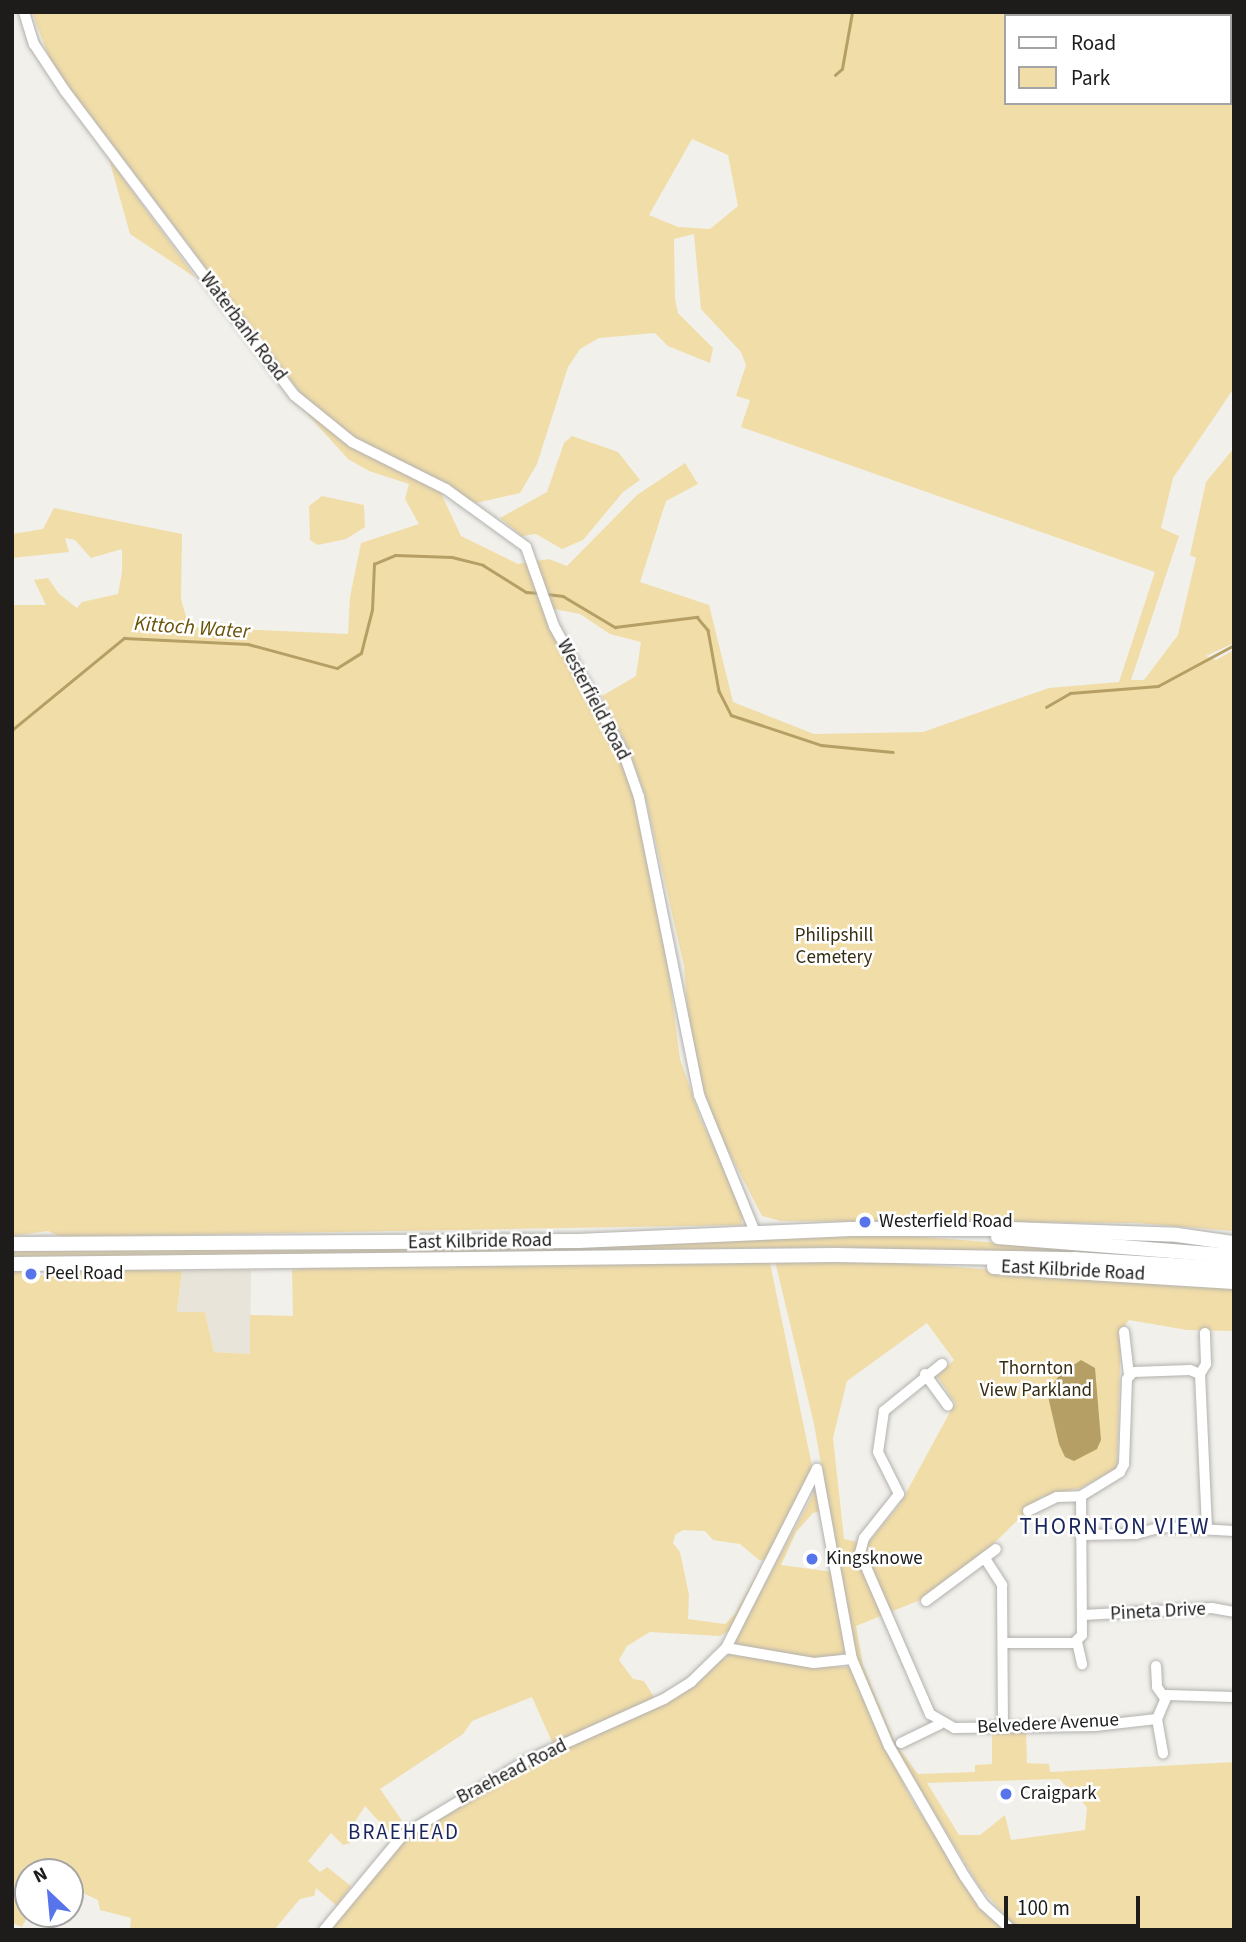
<!DOCTYPE html>
<style>
body{margin:0}
#map{position:relative;width:1246px;height:1942px;overflow:hidden;background:#f1f0eb;font-family:"Source Sans 3",sans-serif}
div>[style]{position:absolute}
[style*='--x']{left:calc(var(--x)*1px);top:calc(var(--y)*1px);width:calc(var(--w)*1px);rotate:calc(var(--a)*1deg)}
.built>*{inset:0;background:#e9e4d9}
.green>*{inset:0;background:#f1dda8}
.water>*{inset:0;background:#b59f65}
.stream>*{height:2.5px;margin:-1.25px;padding:0 1.25px;transform-origin:1.25px;border-radius:1.25px;background:#b59f65}
.roads{filter:drop-shadow(0 0 2px #b3b1ad) drop-shadow(0 0 2px #b3b1ad)}
.minor>*{height:10px;margin:-5px;padding:0 5px;transform-origin:5px;border-radius:5px;background:#fff}
.major>*{height:14px;margin:-7px;padding:0 7px;transform-origin:7px;border-radius:7px;background:#fff}
.dots>*{width:19px;height:19px;translate:-50% -50%;box-sizing:border-box;border:4px solid #fff;border-radius:50%}
span{translate:-50% -50%;white-space:nowrap;text-align:center;line-height:1.15;-webkit-text-stroke:5px #fff;paint-order:stroke}
.street-label{font-size:19px;color:#1d1c1b}
.park-label{font-size:19px;color:#362c11}
.poi-label{font-size:19px;color:#1d1c1b}
.left{translate:0 -50%;text-align:left}
.water-label{font-size:21px;color:#6a5309;font-style:italic}
.neighbourhood-label{font-size:21px;color:#19255c;letter-spacing:2px}
.quarter-label{font-size:23px;color:#19255c;letter-spacing:2px}
.frame{position:absolute;inset:0;border:14px solid #1d1c1b;pointer-events:none}
.legend{position:absolute;left:1004px;top:14px;width:228px;height:91px;box-sizing:border-box;background:#fff;border:2px solid #a5a4a4;margin:0;padding:9px 12px;list-style:none;font-size:21px;color:#1d1c1b}
.legend li{display:flex;align-items:center;gap:14px;height:35px}
.legend b{width:35px;border:2px solid #a5a4a4}
.north{position:absolute;left:14px;top:1858px;width:70px;height:70px;box-sizing:border-box;background:#fff;border:2px solid #a5a4a4;border-radius:50%;rotate:334deg;font-size:19px;font-weight:700;line-height:28px;text-align:center;color:#1d1c1b}
.north::after{content:'';display:block;margin:auto;width:24px;height:32px;background:#5774ea;clip-path:polygon(50% 0,100% 100%,50% 72%,0 100%)}
.scale{position:absolute;left:1004px;top:1896px;width:136px;height:32px;box-sizing:border-box;border:4px solid #1d1c1b;border-top:0;padding-left:9px;font-size:21px;line-height:24px;white-space:nowrap;color:#1d1c1b;-webkit-text-stroke:5px #fff;paint-order:stroke}
</style>
<div id="map">
<div class="built">
<i style="clip-path:polygon(251px 1270px,250px 1354px,214px 1352px,205px 1312px,177px 1312px,182px 1271px)"></i>
</div>
<div class="green">
<i style="clip-path:polygon(evenodd,32px 12px,1234px 12px,1234px 388px,1173px 478px,1161px 528px,1179px 536px,1131px 680px,1144px 680px,1178px 635px,1196px 558px,1190px 555px,1206px 482px,1234px 448px,1234px 643px,1206px 656px,1216px 660px,1234px 650px,1234px 1231px,1136px 1223px,781px 1221px,762px 1216px,719px 1133px,691px 1055px,684px 966px,645px 795px,629px 750px,602px 696px,636px 676px,641px 642px,610px 634px,580px 614px,549px 608px,616px 741px,632px 790px,665px 943px,680px 1059px,701px 1120px,745px 1209px,741px 1225px,61px 1237px,48px 1231px,12px 1236px,12px 605px,46px 605px,34px 580px,48px 578px,59px 594px,77px 608px,82px 602px,118px 594px,122px 572px,122px 549px,91px 558px,75px 540px,65px 538px,69px 552px,12px 558px,12px 534px,43px 529px,54px 508px,182px 534px,181px 599px,189px 627px,348px 634px,350px 597px,361px 543px,419px 524px,405px 499px,409px 484px,369px 471px,348px 459px,300px 406px,343px 442px,440px 491px,461px 536px,518px 564px,549px 559px,567px 566px,637px 495px,685px 463px,698px 484px,666px 501px,640px 582px,709px 605px,733px 702px,814px 734px,923px 732px,1049px 688px,1119px 682px,1155px 572px,741px 427px,750px 400px,736px 396px,746px 365px,741px 352px,701px 309px,694px 234px,674px 239px,675px 299px,678px 313px,713px 348px,710px 363px,668px 346px,655px 333px,599px 338px,580px 349px,568px 367px,537px 464px,520px 493px,476px 503px,355px 439px,305px 399px,52px 65px,32px 12px,1006px 16px,1230px 16px,1230px 103px,1006px 103px,1006px 16px,32px 12px,692px 139px,728px 155px,738px 206px,710px 229px,678px 227px,649px 215px,692px 139px)"></i>
<i style="clip-path:polygon(109px 159px,196px 278px,130px 234px)"></i>
<i style="clip-path:polygon(572px 436px,618px 452px,640px 480px,623px 492px,583px 540px,562px 549px,536px 534px,522px 536px,500px 518px,547px 492px,564px 443px)"></i>
<i style="clip-path:polygon(322px 496px,364px 505px,365px 527px,346px 539px,318px 545px,310px 540px,309px 506px)"></i>
<i style="clip-path:polygon(899px 1235px,1188px 1258px,833px 1247px,13px 1258px,13px 1251px,417px 1248px)"></i>
<i style="clip-path:polygon(evenodd,849px 1259px,1234px 1288px,1234px 1331px,1187px 1330px,1129px 1320px,1121px 1331px,1117px 1468px,1081px 1488px,1041px 1497px,971px 1566px,920px 1600px,856px 1626px,863px 1665px,895px 1743px,918px 1774px,975px 1772px,975px 1765px,992px 1764px,992px 1733px,1026px 1732px,1027px 1763px,1049px 1764px,1050px 1772px,1234px 1762px,1234px 1930px,1018px 1930px,979px 1886px,890px 1740px,856px 1663px,814px 1424px,775px 1261px,849px 1259px,927px 1323px,954px 1360px,937px 1376px,955px 1403px,900px 1504px,867px 1544px,844px 1539px,833px 1438px,847px 1381px,927px 1323px,849px 1259px,1059px 1779px,1087px 1807px,1085px 1830px,1011px 1840px,1005px 1815px,980px 1835px,959px 1835px,927px 1783px,1059px 1779px)"></i>
<i style="clip-path:polygon(770px 1263px,812px 1466px,770px 1561px,759px 1560px,740px 1544px,713px 1540px,705px 1531px,683px 1530px,675px 1535px,673px 1543px,680px 1552px,689px 1595px,688px 1619px,725px 1624px,735px 1614px,759px 1570px,763px 1571px,730px 1630px,720px 1636px,650px 1632px,627px 1646px,619px 1660px,633px 1679px,644px 1681px,654px 1697px,684px 1684px,553px 1744px,532px 1697px,472px 1721px,463px 1734px,380px 1789px,407px 1828px,394px 1838px,365px 1806px,349px 1831px,350px 1843px,343px 1845px,331px 1833px,308px 1861px,320px 1872px,327px 1867px,351px 1886px,337px 1906px,316px 1888px,314px 1896px,300px 1899px,274px 1930px,130px 1930px,131px 1918px,100px 1910px,98px 1900px,70px 1887px,70px 1872px,28px 1872px,28px 1915px,22px 1927px,12px 1923px,12px 1270px,45px 1276px,71px 1268px,182px 1271px,177px 1312px,205px 1312px,214px 1352px,250px 1354px,250px 1315px,293px 1316px,292px 1270px,306px 1268px)"></i>
<i style="clip-path:polygon(816px 1489px,821px 1511px,813px 1513px,796px 1532px,781px 1565px,833px 1572px,845px 1653px,817px 1660px,740px 1645px,734px 1641px)"></i>
<i style="clip-path:polygon(731px 1653px,809px 1667px,850px 1667px,909px 1795px,982px 1910px,1003px 1930px,327px 1930px,404px 1837px,538px 1761px,672px 1699px)"></i>
</div>
<div class="water">
<i style="clip-path:polygon(1081px 1360px,1095px 1368px,1101px 1440px,1097px 1449px,1074px 1461px,1065px 1457px,1059px 1444px,1047px 1392px,1060px 1374px)"></i>
</div>
<div class="stream">
<i style="--x:835;--y:75;--w:9;--a:-41"></i>
<i style="--x:842;--y:69;--w:58;--a:-80"></i>
<i style="--x:547;--y:594;--w:16;--a:7"></i>
<i style="--x:563;--y:596;--w:61;--a:30.8"></i>
<i style="--x:615;--y:627;--w:83;--a:-7"></i>
<i style="--x:697;--y:617;--w:17;--a:50"></i>
<i style="--x:708;--y:630;--w:62;--a:79.8"></i>
<i style="--x:719;--y:691;--w:27;--a:63"></i>
<i style="--x:731;--y:715;--w:95;--a:18.4"></i>
<i style="--x:821;--y:745;--w:72;--a:5.6"></i>
<i style="--x:1046;--y:707;--w:28;--a:-30"></i>
<i style="--x:1070;--y:693;--w:88;--a:-4.5"></i>
<i style="--x:1158;--y:686;--w:86;--a:-28.3"></i>
<i style="--x:12;--y:730;--w:145;--a:-39.4"></i>
<i style="--x:124;--y:638;--w:124;--a:2.8"></i>
<i style="--x:248;--y:644;--w:92;--a:15.1"></i>
<i style="--x:337;--y:668;--w:28;--a:-32"></i>
<i style="--x:361;--y:653;--w:44;--a:-75.7"></i>
<i style="--x:372;--y:610;--w:46;--a:-87.5"></i>
<i style="--x:374;--y:564;--w:23;--a:-23"></i>
<i style="--x:395;--y:555;--w:57;--a:2"></i>
<i style="--x:452;--y:557;--w:32;--a:14"></i>
<i style="--x:483;--y:565;--w:51;--a:32.1"></i>
<i style="--x:526;--y:592;--w:14;--a:4"></i>
</div>
<div class="roads">
<div class="minor">
<i style="--x:24;--y:12;--w:34;--a:73"></i>
<i style="--x:34;--y:44;--w:56;--a:56.6"></i>
<i style="--x:65;--y:91;--w:381;--a:53"></i>
<i style="--x:294;--y:395;--w:75;--a:39"></i>
<i style="--x:352;--y:442;--w:105;--a:26.6"></i>
<i style="--x:446;--y:489;--w:99;--a:35.9"></i>
<i style="--x:526;--y:547;--w:84;--a:70.5"></i>
<i style="--x:554;--y:626;--w:146;--a:61.3"></i>
<i style="--x:624;--y:754;--w:46;--a:70.8"></i>
<i style="--x:639;--y:797;--w:304;--a:78.6"></i>
<i style="--x:699;--y:1095;--w:151;--a:67.8"></i>
<i style="--x:1124;--y:1332;--w:43;--a:83.4"></i>
<i style="--x:942;--y:1364;--w:75;--a:141"></i>
<i style="--x:884;--y:1411;--w:41;--a:98.3"></i>
<i style="--x:878;--y:1452;--w:47;--a:63.4"></i>
<i style="--x:899;--y:1494;--w:56;--a:128.5"></i>
<i style="--x:864;--y:1538;--w:16;--a:105"></i>
<i style="--x:860;--y:1553;--w:176;--a:66.5"></i>
<i style="--x:930;--y:1714;--w:28;--a:30"></i>
<i style="--x:954;--y:1728;--w:141;--a:-0.8"></i>
<i style="--x:1095;--y:1726;--w:62;--a:-6.4"></i>
<i style="--x:1157;--y:1719;--w:26;--a:-67"></i>
<i style="--x:1167;--y:1695;--w:67;--a:1.7"></i>
<i style="--x:925;--y:1374;--w:39;--a:54"></i>
<i style="--x:1200;--y:1374;--w:12;--a:-59"></i>
<i style="--x:1206;--y:1364;--w:31;--a:-92"></i>
<i style="--x:817;--y:1469;--w:193;--a:79.6"></i>
<i style="--x:852;--y:1659;--w:95;--a:67"></i>
<i style="--x:889;--y:1746;--w:151;--a:59.9"></i>
<i style="--x:965;--y:1877;--w:32;--a:56"></i>
<i style="--x:983;--y:1904;--w:39;--a:42"></i>
<i style="--x:1028;--y:1511;--w:32;--a:-26"></i>
<i style="--x:1057;--y:1497;--w:24;--a:-2"></i>
<i style="--x:1080;--y:1535;--w:56;--a:-1"></i>
<i style="--x:1136;--y:1534;--w:28;--a:-15"></i>
<i style="--x:1163;--y:1527;--w:71;--a:3.2"></i>
<i style="--x:986;--y:1560;--w:30;--a:57"></i>
<i style="--x:1002;--y:1585;--w:142;--a:89.6"></i>
<i style="--x:926;--y:1601;--w:87;--a:-36.6"></i>
<i style="--x:1083;--y:1615;--w:129;--a:-3.1"></i>
<i style="--x:1212;--y:1608;--w:22;--a:10"></i>
<i style="--x:1077;--y:1642;--w:23;--a:77"></i>
<i style="--x:1003;--y:1643;--w:71;--a:0"></i>
<i style="--x:1074;--y:1643;--w:11;--a:-45"></i>
<i style="--x:1082;--y:1635;--w:139;--a:-90.4"></i>
<i style="--x:1081;--y:1496;--w:46;--a:-31.6"></i>
<i style="--x:1120;--y:1472;--w:9;--a:-63"></i>
<i style="--x:1124;--y:1464;--w:85;--a:-88"></i>
<i style="--x:1127;--y:1379;--w:9;--a:-49"></i>
<i style="--x:1133;--y:1372;--w:57;--a:-2"></i>
<i style="--x:1190;--y:1370;--w:11;--a:22"></i>
<i style="--x:1200;--y:1374;--w:154;--a:87.4"></i>
<i style="--x:726;--y:1648;--w:89;--a:9.7"></i>
<i style="--x:814;--y:1663;--w:38;--a:-6"></i>
<i style="--x:1156;--y:1666;--w:21;--a:87"></i>
<i style="--x:1157;--y:1687;--w:12;--a:55"></i>
<i style="--x:1157;--y:1719;--w:35;--a:80"></i>
<i style="--x:901;--y:1743;--w:43;--a:-26"></i>
<i style="--x:324;--y:1930;--w:122;--a:-50.3"></i>
<i style="--x:402;--y:1836;--w:145;--a:-31.2"></i>
<i style="--x:526;--y:1761;--w:151;--a:-24.2"></i>
<i style="--x:664;--y:1699;--w:32;--a:-32"></i>
<i style="--x:691;--y:1682;--w:49;--a:-44.2"></i>
<i style="--x:726;--y:1648;--w:201;--a:-63.1"></i>
</div>
<div class="major">
<i style="--x:998;--y:1237;--w:237;--a:4.6"></i>
<i style="--x:12;--y:1244;--w:566;--a:-0.3"></i>
<i style="--x:578;--y:1241;--w:273;--a:-2.5"></i>
<i style="--x:851;--y:1229;--w:158;--a:0"></i>
<i style="--x:1009;--y:1229;--w:168;--a:2"></i>
<i style="--x:1177;--y:1235;--w:58;--a:8"></i>
<i style="--x:12;--y:1264;--w:823;--a:-0.63"></i>
<i style="--x:835;--y:1255;--w:239;--a:1"></i>
<i style="--x:1074;--y:1259;--w:160;--a:3.6"></i>
<i style="--x:994;--y:1267;--w:240;--a:3.6"></i>
</div>
</div>
<div class="dots">
<i style="left:865px;top:1222px;background:#5774ea"></i>
<i style="left:31px;top:1274px;background:#5774ea"></i>
<i style="left:812px;top:1559px;background:#5774ea"></i>
<i style="left:1006px;top:1794px;background:#5774ea"></i>
</div>
<div class="street-label">
<span style="left:243px;top:327px;rotate:53deg">Waterbank Road</span>
<span style="left:593px;top:700px;rotate:62deg">Westerfield Road</span>
<span style="left:480px;top:1242px;rotate:-1deg">East Kilbride Road</span>
<span style="left:1073px;top:1271px;rotate:3deg">East Kilbride Road</span>
<span style="left:1158px;top:1612px;rotate:-3deg">Pineta Drive</span>
<span style="left:1048px;top:1724px;rotate:-3deg">Belvedere Avenue</span>
<span style="left:512px;top:1772px;rotate:-27deg">Braehead Road</span>
</div>
<div class="park-label">
<span style="left:834px;top:947px">Philipshill<br>Cemetery</span>
<span style="left:1036px;top:1380px">Thornton<br>View Parkland</span>
</div>
<div class="poi-label">
<span class="left" style="left:879px;top:1222px">Westerfield Road</span>
<span class="left" style="left:45px;top:1274px">Peel Road</span>
<span class="left" style="left:826px;top:1559px">Kingsknowe</span>
<span class="left" style="left:1020px;top:1794px">Craigpark</span>
</div>
<div class="water-label">
<span style="left:192px;top:627px;rotate:4deg">Kittoch Water</span>
</div>
<div class="neighbourhood-label">
<span style="left:404px;top:1832px">BRAEHEAD</span>
</div>
<div class="quarter-label">
<span style="left:1115px;top:1527px">THORNTON VIEW</span>
</div>
<div class="frame"></div>
<ul class="legend">
<li><b style="height:9px;background:#fff"></b>Road</li>
<li><b style="height:19px;background:#f1dda8"></b>Park</li>
</ul>
<div class="north">N</div>
<div class="scale">100 m</div>
</div>
